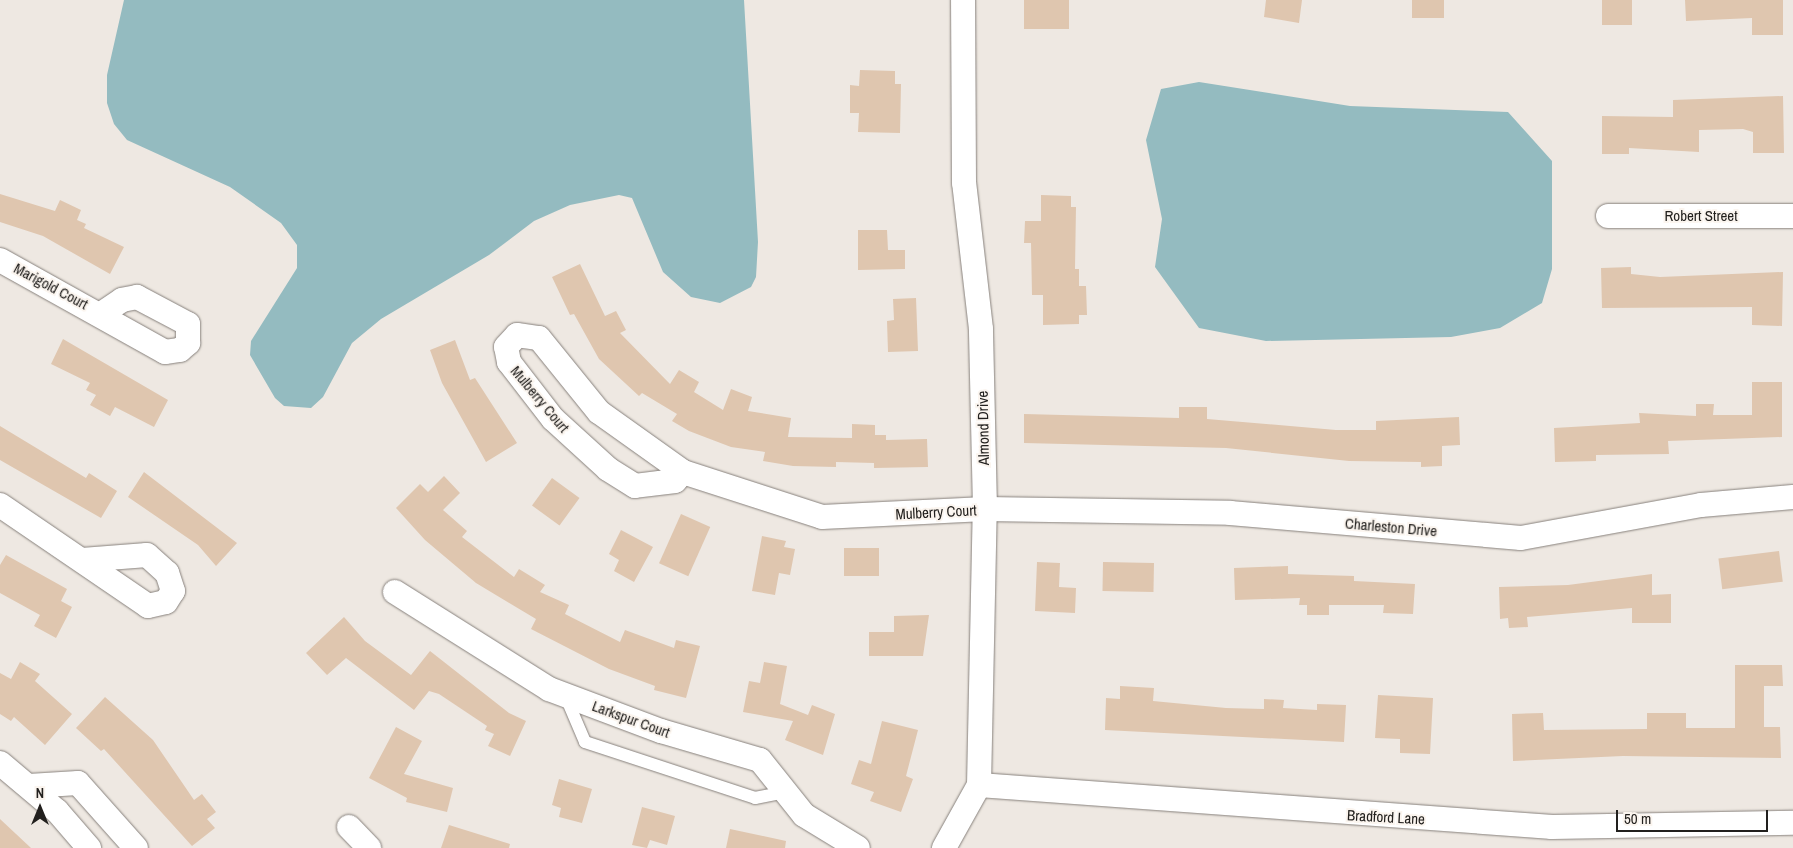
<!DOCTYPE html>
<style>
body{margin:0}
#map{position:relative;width:1793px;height:848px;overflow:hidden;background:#eee8e2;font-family:"Archivo Narrow",sans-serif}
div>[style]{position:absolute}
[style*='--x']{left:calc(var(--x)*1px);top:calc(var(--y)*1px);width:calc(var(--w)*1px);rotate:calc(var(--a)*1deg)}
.water>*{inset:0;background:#94bbc0}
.building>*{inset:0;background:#dfc6af;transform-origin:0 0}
.roads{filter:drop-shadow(0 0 1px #87817c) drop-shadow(0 0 1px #87817c)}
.lane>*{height:12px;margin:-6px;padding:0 6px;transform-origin:6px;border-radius:6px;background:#fff}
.street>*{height:24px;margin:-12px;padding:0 12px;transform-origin:12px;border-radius:12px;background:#fff}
span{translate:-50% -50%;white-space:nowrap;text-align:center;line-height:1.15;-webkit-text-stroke:4px #fbf5ef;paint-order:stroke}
.street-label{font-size:15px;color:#22201e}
.north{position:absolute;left:15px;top:783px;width:50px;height:50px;-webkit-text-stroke:4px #fbf5ef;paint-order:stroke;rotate:0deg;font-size:14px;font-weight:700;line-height:20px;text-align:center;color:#22201e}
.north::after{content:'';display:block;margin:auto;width:18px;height:22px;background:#22201e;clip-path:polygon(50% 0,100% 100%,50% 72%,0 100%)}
.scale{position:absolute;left:1616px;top:810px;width:152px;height:22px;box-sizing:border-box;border:2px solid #22201e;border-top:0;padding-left:6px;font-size:15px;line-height:18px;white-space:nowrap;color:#22201e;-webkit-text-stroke:4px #fbf5ef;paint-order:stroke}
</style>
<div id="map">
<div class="water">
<i style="clip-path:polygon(124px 0,744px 0,758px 242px,756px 277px,751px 287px,720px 303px,691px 297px,663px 272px,632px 198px,619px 195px,570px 205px,534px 221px,489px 255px,381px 319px,352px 343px,323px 397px,311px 408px,284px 406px,275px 398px,250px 355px,251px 341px,297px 268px,297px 245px,281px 223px,230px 187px,127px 140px,114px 124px,107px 103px,107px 75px)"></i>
<i style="clip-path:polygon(1199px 82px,1350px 106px,1508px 112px,1552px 161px,1552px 269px,1542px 303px,1500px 328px,1451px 337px,1266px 341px,1199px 328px,1155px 267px,1162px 219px,1146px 140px,1161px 89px)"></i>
</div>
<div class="building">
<i style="left:1024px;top:0;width:45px;height:29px"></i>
<i style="clip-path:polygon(1266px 0,1302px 0,1299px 23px,1264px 17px)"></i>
<i style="left:1412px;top:0;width:32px;height:18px"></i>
<i style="left:1602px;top:0;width:30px;height:25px"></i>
<i style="clip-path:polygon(1685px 0,1783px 0,1783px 35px,1752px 35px,1752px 18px,1686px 21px)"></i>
<i style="clip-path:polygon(860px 70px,895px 71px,895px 84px,901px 84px,900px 133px,858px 132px,859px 113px,850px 113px,850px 85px,859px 86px)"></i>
<i style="clip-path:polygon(1783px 96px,1784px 153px,1753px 153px,1753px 132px,1743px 129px,1699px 130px,1699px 152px,1629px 148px,1629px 154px,1602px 154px,1602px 116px,1673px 117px,1673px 100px)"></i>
<i style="clip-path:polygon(0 194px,55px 211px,60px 200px,81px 210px,77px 220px,86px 224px,84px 228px,124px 247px,110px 274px,43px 236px,0 222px)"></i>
<i style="clip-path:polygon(1041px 195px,1071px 196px,1071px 207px,1076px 207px,1075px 269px,1079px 269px,1079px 286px,1086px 286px,1087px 315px,1079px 315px,1079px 324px,1043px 325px,1043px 295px,1032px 295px,1031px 243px,1024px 243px,1025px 221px,1041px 221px)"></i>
<i style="clip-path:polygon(858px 230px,887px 230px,888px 250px,905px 250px,905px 269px,858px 270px)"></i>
<i style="clip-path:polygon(580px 264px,605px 316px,616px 311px,626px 330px,620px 333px,670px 384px,679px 370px,699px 382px,694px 392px,723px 410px,731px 389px,752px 397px,748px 411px,791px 418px,788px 437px,852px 438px,852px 424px,875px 425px,875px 435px,886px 435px,886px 440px,927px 439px,928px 467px,874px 468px,874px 463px,836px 462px,836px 467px,793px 466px,763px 461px,765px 452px,731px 447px,689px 431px,672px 421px,677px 414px,642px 393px,639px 396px,599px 359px,574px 314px,570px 315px,552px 277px)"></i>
<i style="clip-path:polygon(1631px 267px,1631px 274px,1660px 277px,1783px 272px,1782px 326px,1752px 325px,1752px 307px,1602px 308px,1601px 268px)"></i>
<i style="clip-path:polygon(916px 298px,918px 351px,888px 352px,887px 321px,894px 320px,893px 299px)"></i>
<i style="clip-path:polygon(63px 339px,168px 400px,154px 427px,115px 407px,110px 416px,90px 405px,96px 395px,86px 390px,90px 383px,51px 364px)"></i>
<i style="clip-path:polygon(455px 340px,470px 380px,475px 378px,517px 443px,486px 462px,442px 383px,430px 350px)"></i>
<i style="clip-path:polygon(1752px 382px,1782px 382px,1782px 437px,1668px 441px,1669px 454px,1596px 455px,1596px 461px,1555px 462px,1554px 428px,1640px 423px,1639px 413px,1696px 416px,1696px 404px,1714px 404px,1713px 415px,1752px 415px)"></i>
<i style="clip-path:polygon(1179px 407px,1207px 407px,1207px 419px,1336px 430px,1376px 430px,1376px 421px,1459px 417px,1460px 445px,1442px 446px,1442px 466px,1421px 467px,1421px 462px,1349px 461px,1226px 448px,1024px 443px,1024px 414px,1179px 418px)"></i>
<i style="clip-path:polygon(0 426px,86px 478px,89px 473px,117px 491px,101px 518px,0 460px)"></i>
<i style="clip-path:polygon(144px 472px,237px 543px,216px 566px,198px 545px,128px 497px)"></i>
<i style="clip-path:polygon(444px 476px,460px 493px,443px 510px,467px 531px,462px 537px,514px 577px,519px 569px,545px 585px,540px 592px,569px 605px,565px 614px,620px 642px,625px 630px,674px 648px,676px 640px,700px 646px,686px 698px,654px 690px,655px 686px,609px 669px,531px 629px,536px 619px,476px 583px,425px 540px,396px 508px,420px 484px,428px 492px)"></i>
<i style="left:552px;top:478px;width:34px;height:34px;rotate:36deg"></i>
<i style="left:681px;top:514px;width:32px;height:54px;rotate:24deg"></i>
<i style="clip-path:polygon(621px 530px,653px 547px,634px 582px,614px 571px,619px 560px,609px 554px)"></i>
<i style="clip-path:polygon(762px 536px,786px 541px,784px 547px,795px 549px,790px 575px,779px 573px,775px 595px,752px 591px)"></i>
<i style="left:879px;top:548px;width:28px;height:35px;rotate:90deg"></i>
<i style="left:1779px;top:551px;width:31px;height:61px;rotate:83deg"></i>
<i style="clip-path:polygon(6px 555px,67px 589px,61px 601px,72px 607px,56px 638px,34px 626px,40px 615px,0 593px,0 565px)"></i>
<i style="clip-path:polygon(1037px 562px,1060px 563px,1059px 587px,1076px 588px,1075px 613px,1035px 611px)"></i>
<i style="left:1103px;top:562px;width:51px;height:29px;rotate:1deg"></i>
<i style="clip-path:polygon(1288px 566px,1288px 574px,1354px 576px,1354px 581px,1415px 584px,1413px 614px,1383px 613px,1384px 605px,1329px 605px,1329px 615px,1307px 615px,1307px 605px,1299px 605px,1300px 598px,1235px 600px,1234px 568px)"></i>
<i style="clip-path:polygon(1652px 574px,1652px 595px,1671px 594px,1671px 623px,1632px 623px,1632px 608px,1527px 617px,1528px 627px,1509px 628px,1508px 618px,1500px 619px,1499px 587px,1568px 585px)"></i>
<i style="clip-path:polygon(929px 615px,923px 656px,869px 656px,869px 632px,894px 632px,894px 616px)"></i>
<i style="clip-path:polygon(344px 617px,365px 641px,411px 675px,430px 651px,509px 713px,526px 721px,510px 756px,488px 746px,494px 734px,485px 730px,487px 726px,439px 694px,429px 691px,414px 710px,346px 658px,327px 675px,306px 653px)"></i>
<i style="clip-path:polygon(20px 662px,40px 674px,35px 681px,72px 714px,45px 745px,14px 717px,11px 721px,0 714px,0 673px,11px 679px)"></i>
<i style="clip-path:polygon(764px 662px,787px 666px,780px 704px,808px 715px,812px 705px,835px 714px,823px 755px,785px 740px,793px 721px,743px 712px,749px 681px,760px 683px)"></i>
<i style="clip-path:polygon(1735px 665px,1782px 665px,1783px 686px,1764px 686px,1764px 727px,1780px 727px,1781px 758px,1623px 756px,1513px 761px,1512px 714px,1543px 713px,1544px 730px,1647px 729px,1647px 713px,1686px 713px,1686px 728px,1735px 728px)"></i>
<i style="clip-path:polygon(1120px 686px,1154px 688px,1153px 701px,1226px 708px,1264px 709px,1264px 699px,1284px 700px,1283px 708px,1317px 710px,1317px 704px,1346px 705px,1344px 742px,1105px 730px,1106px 698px,1120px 699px)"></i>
<i style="clip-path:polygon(1378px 695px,1433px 698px,1430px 754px,1400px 753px,1400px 739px,1375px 738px)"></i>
<i style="clip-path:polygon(105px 697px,153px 740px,194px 800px,202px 794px,216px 812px,207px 819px,215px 828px,192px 846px,104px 749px,101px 751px,76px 728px)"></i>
<i style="clip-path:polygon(882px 721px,918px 730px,906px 776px,913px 779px,901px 812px,870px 801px,874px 792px,851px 784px,859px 760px,871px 764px)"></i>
<i style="clip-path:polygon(396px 727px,422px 741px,404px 774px,453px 788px,447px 812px,406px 802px,407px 798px,369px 778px)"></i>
<i style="clip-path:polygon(559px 779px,592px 789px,582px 823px,559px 817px,561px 808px,552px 805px)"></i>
<i style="clip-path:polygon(642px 807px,675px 816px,667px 845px,650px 840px,647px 848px,632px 845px)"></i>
<i style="clip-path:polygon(0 819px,31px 848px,0 848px)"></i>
<i style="clip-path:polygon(449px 825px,510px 844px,509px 848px,441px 848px)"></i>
<i style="clip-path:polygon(730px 829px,786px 841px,785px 848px,726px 848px)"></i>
</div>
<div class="roads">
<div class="lane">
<i style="--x:565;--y:695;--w:51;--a:66.9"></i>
<i style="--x:585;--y:742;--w:179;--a:18.2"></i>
<i style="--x:755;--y:798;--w:32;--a:-11"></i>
</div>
<div class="street">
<i style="--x:1608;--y:216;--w:185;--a:0"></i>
<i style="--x:0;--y:260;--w:189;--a:29.1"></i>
<i style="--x:165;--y:352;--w:15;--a:-8"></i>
<i style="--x:180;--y:350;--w:11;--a:-41"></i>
<i style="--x:188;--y:343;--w:19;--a:-90"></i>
<i style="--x:188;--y:324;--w:58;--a:-152.1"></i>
<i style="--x:137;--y:297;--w:15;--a:169"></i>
<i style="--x:122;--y:300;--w:25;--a:146"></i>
<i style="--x:683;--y:472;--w:12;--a:132"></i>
<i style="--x:675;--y:481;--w:40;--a:172.9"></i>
<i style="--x:635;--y:486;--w:32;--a:-148"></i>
<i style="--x:608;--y:469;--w:74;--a:-137.7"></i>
<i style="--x:553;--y:419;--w:72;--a:-127.7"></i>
<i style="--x:509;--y:362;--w:15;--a:-101"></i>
<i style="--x:506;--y:347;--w:16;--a:-47"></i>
<i style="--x:517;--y:335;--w:22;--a:8"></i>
<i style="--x:539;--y:338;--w:95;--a:51"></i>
<i style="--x:599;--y:412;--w:103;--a:35.5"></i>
<i style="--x:683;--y:472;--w:146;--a:17.9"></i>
<i style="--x:822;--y:517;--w:163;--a:-2.8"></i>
<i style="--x:985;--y:509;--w:245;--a:0.9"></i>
<i style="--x:1230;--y:513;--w:292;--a:4.9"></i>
<i style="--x:1521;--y:538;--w:183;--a:-10.4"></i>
<i style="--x:1701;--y:505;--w:92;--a:-5"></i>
<i style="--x:0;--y:505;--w:179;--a:34.3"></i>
<i style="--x:148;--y:606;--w:18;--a:-13"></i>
<i style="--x:166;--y:602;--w:13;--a:-58"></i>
<i style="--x:173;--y:591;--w:19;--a:-108"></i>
<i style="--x:167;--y:573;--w:27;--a:-138"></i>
<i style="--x:147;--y:555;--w:65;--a:175.6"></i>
<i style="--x:395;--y:592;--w:182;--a:32.2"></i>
<i style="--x:549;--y:689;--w:120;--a:20.6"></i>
<i style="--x:661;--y:731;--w:103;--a:16.3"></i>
<i style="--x:760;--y:760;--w:70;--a:51.3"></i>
<i style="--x:804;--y:815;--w:63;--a:31.4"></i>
<i style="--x:0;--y:763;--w:75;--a:40.1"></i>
<i style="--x:57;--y:811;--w:49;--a:49.1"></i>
<i style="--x:979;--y:785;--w:575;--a:4.19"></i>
<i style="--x:1552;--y:827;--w:241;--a:-1"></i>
<i style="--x:29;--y:786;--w:49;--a:-3.5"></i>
<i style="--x:78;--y:783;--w:87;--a:48.3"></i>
<i style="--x:349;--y:827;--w:29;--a:46"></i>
<i style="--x:944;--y:848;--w:72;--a:-60.9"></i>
<i style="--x:979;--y:785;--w:276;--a:-88.8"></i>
<i style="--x:985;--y:509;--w:180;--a:-91.3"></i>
<i style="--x:981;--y:329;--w:147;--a:-96.6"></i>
<i style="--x:964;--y:183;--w:183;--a:-90.3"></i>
</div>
</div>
<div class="street-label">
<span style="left:1701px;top:216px">Robert Street</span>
<span style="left:51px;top:286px;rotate:28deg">Marigold Court</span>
<span style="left:540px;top:399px;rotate:50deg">Mulberry Court</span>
<span style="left:983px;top:428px;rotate:-91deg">Almond Drive</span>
<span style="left:936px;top:512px;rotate:-3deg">Mulberry Court</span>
<span style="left:1391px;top:527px;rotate:5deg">Charleston Drive</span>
<span style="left:631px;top:719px;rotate:20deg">Larkspur Court</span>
<span style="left:1386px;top:817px;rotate:3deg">Bradford Lane</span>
</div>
<div class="north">N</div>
<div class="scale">50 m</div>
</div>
